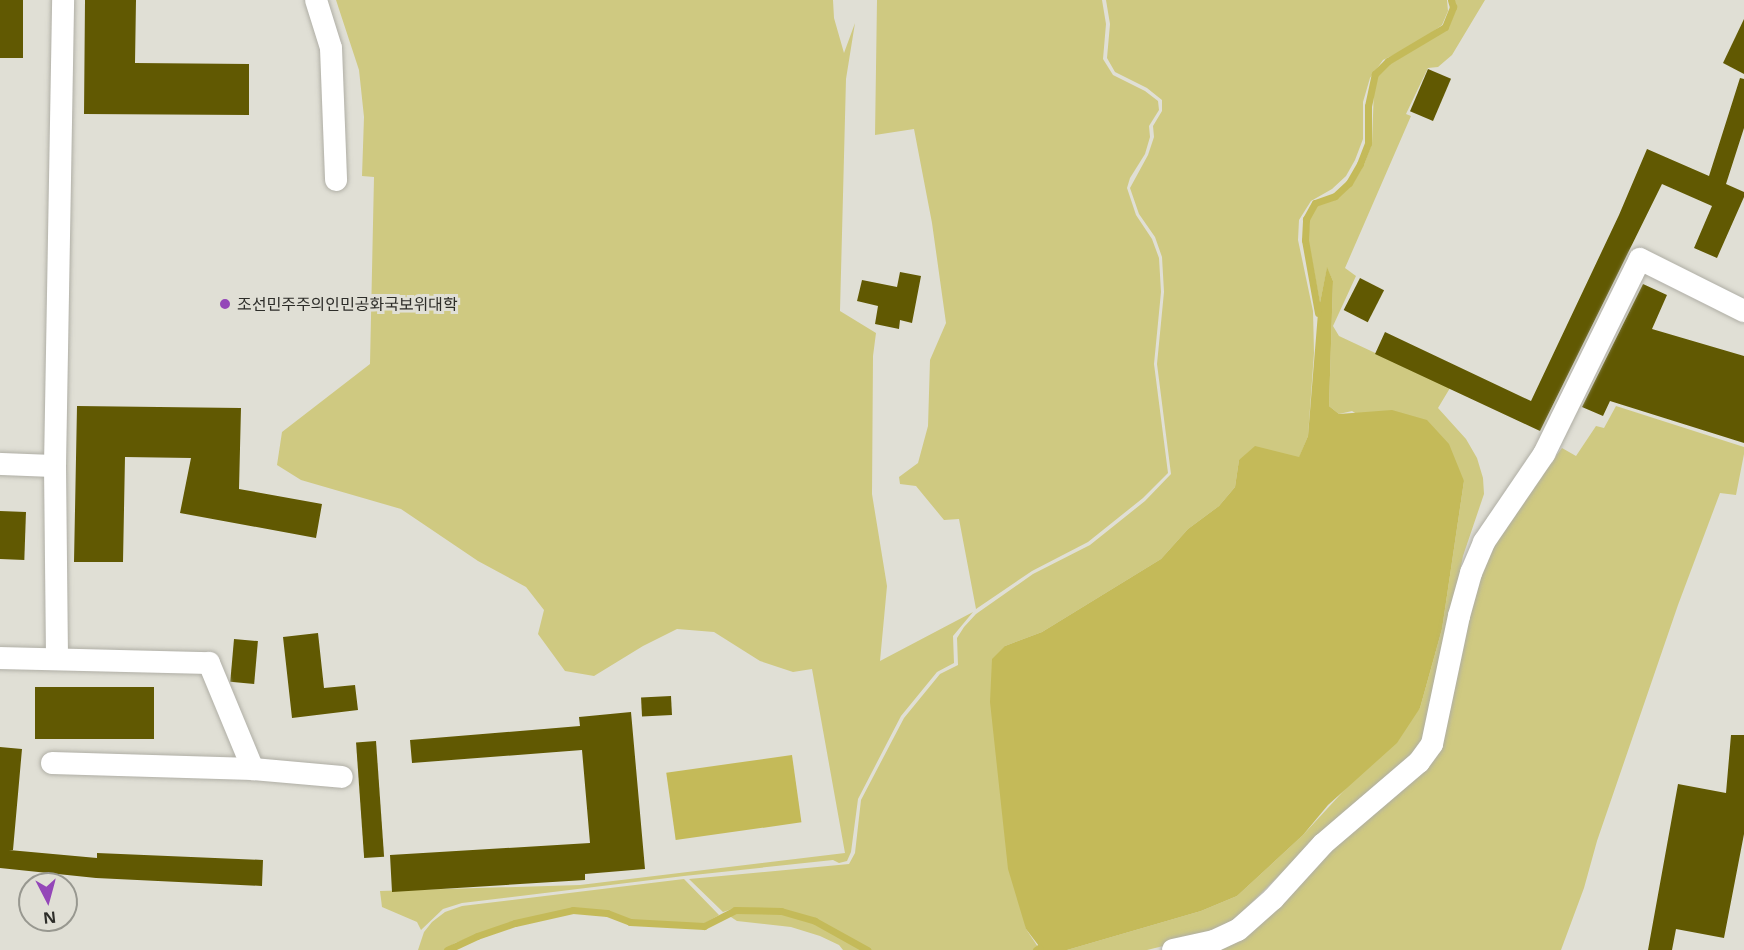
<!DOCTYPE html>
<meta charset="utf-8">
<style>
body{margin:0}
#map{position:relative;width:1744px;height:950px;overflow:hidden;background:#e0dfd5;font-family:"Open Sans","Noto Sans KR",sans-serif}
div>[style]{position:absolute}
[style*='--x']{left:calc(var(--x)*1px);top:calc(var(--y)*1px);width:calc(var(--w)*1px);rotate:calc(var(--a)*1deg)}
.green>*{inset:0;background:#cfc981}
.water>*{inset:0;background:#c4ba59;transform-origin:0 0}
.stream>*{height:7px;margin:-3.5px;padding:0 3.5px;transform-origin:3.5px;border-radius:3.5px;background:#c4ba59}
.building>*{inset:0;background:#615902;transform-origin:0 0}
.roads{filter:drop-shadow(0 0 2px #afaea5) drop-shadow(0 0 2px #afaea5)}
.minor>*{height:22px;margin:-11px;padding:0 11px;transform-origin:11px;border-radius:11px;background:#fff}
.dots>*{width:16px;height:16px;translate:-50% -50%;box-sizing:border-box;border:3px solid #e0dfd5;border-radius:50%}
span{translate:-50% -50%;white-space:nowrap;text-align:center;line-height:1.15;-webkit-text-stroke:6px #e0dfd5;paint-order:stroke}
.poi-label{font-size:16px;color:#2d2d29}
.left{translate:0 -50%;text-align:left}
.north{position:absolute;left:18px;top:872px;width:60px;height:60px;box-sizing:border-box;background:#e0dfd5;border:2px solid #989890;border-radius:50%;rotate:174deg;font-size:16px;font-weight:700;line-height:24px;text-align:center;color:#2d2d29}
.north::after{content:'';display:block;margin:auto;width:21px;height:27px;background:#9447b8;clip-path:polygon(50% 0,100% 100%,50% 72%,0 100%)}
</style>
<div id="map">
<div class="green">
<i style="clip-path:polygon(336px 0,833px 0,834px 18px,844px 53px,855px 23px,846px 79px,840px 311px,876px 333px,873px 356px,872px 494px,887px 586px,880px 661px,973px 612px,953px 636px,954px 663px,937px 672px,901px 716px,858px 799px,851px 852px,847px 861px,839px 863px,833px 860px,684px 876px,462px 903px,443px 909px,421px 930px,417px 922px,382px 907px,380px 891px,580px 885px,845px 853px,812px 669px,793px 672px,760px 661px,714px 632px,677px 629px,643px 646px,594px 676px,565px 671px,538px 634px,544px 610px,526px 587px,478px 561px,401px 509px,301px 480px,277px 465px,282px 432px,370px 364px,374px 177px,362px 176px,364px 117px,359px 70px)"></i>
<i style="clip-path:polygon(877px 0,1102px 0,1106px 24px,1103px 59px,1113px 75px,1145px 91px,1158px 101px,1159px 110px,1149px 126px,1150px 137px,1145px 154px,1130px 178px,1127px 188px,1136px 215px,1152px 239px,1159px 258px,1161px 292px,1154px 364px,1168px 473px,1143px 498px,1088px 542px,1032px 571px,976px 609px,959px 519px,944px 520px,916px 486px,900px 484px,899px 477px,918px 463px,928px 426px,930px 360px,946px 323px,932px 223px,914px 129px,875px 135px)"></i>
<i style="clip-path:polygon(1106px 0,1447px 0,1448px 11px,1442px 25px,1414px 45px,1383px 60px,1370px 78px,1363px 102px,1363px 139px,1355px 160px,1346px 176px,1332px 189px,1311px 201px,1299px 220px,1298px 240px,1313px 311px,1314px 353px,1308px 436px,1299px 458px,1270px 452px,1239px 460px,1235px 487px,1219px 506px,1188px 529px,1161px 559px,1042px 632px,1005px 646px,1026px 929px,1038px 947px,1033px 950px,871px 950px,816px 919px,781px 909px,735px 908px,723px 912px,689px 879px,849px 864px,855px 853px,861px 800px,904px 718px,940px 674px,958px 665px,957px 638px,964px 627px,976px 614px,1033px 574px,1090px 545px,1145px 501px,1171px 474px,1157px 364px,1164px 292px,1162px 257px,1155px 237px,1139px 214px,1130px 188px,1148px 155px,1154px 137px,1153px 126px,1162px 111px,1162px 100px,1147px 88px,1115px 72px,1107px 58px,1110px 24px)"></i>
<i style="clip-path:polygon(1454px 0,1485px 0,1452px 55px,1438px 67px,1428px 68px,1406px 114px,1411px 116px,1345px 268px,1356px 276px,1333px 326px,1339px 336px,1450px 388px,1438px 408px,1466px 439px,1477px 458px,1483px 478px,1484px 494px,1463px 556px,1427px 739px,1407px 764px,1342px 813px,1236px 918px,1204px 936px,1147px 950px,1067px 950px,1201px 911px,1237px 896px,1303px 835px,1420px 708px,1442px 629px,1464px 481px,1352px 411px,1339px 414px,1329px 406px,1333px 281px,1327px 268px,1320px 303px,1308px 239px,1310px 219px,1317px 206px,1337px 199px,1352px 185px,1364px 165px,1372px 143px,1374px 88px,1378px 76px,1390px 64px,1448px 29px,1457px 7px)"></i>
<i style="clip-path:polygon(1616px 406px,1744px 447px,1744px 454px,1736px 495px,1720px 493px,1678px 605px,1597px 841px,1584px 888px,1561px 950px,1194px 950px,1211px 946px,1425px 763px,1488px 547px,1562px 448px,1576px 456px,1596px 426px,1604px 428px)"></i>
<i style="clip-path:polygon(684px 879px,719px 915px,703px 924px,658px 923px,630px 920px,607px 911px,573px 908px,515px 921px,455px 943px,444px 950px,418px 950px,424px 932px,432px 922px,445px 912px,462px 906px)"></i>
<i style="clip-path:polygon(736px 912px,780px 912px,815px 923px,864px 950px,843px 950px,839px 945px,820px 936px,791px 927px,737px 921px,728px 915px)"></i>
</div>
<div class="water">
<i style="clip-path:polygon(1327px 267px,1333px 281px,1329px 406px,1339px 414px,1392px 410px,1427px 420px,1449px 444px,1464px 481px,1442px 629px,1420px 708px,1397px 743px,1328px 805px,1303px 835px,1237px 896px,1201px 911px,1067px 950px,1042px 950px,1026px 929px,1008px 869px,990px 702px,992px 659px,1005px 646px,1042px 632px,1161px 559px,1188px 529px,1219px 506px,1235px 487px,1239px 460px,1255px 446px,1299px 457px,1308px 436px,1318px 313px)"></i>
<i style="left:792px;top:755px;width:68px;height:127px;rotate:82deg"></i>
</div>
<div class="stream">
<i style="--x:1318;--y:313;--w:74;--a:-100.1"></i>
<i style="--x:1305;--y:240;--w:21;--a:-87"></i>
<i style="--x:1306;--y:219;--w:18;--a:-61"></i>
<i style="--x:1315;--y:203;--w:21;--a:-19"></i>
<i style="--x:1335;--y:196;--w:19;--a:-43"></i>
<i style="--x:1349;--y:183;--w:22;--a:-60"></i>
<i style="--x:1360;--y:164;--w:22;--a:-69"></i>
<i style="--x:1368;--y:143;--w:37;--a:-90"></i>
<i style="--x:1368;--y:106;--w:33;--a:-78"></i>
<i style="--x:1375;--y:74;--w:18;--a:-45"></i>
<i style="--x:1388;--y:61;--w:66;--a:-30.8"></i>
<i style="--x:1445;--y:27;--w:22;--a:-68"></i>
<i style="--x:1453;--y:7;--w:7;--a:-106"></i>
<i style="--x:447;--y:950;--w:33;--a:-25"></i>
<i style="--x:477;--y:936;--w:40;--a:-18.9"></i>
<i style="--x:515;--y:923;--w:59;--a:-12.6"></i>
<i style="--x:573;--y:910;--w:34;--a:5"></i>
<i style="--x:607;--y:913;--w:25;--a:21"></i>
<i style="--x:630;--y:922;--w:74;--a:3.1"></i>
<i style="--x:704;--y:926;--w:35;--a:-27"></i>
<i style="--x:735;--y:910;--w:46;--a:1.2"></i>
<i style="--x:781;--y:911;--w:35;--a:16"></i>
<i style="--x:815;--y:921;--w:60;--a:29.1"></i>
<i style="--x:1036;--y:950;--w:4;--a:-34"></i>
</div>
<div class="building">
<i style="left:0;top:0;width:23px;height:58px"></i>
<i style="clip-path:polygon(85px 0,136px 0,135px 63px,249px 64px,249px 115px,84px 114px)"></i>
<i style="clip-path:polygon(1744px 19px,1744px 74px,1723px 63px)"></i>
<i style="left:1428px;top:69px;width:25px;height:46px;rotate:23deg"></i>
<i style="clip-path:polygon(1740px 78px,1744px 79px,1744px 128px,1726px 184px,1744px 192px,1744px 197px,1717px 258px,1694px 248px,1712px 206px,1662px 184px,1540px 431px,1375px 354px,1385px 332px,1531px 401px,1619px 215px,1647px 149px,1709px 176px)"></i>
<i style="clip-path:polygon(900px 272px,921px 276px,912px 323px,900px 320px,899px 329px,875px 324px,878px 306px,857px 301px,862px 280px,897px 287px)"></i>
<i style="left:1360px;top:278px;width:27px;height:36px;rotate:27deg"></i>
<i style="clip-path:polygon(1643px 284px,1667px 295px,1652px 329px,1744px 356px,1744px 443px,1610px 401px,1603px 416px,1582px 407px)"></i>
<i style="clip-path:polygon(77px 406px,241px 408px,239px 489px,322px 504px,316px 538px,180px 513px,191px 458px,125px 457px,123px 562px,74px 562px)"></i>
<i style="left:0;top:511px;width:26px;height:48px;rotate:2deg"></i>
<i style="clip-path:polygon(318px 633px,324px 688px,355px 685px,358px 710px,292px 718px,283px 637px)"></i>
<i style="left:234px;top:639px;width:24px;height:43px;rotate:5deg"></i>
<i style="left:35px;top:687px;width:119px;height:52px"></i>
<i style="left:671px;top:696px;width:19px;height:30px;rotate:87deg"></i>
<i style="clip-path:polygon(631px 712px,645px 869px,585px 874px,585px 880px,392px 892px,390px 855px,590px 843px,582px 750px,412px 763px,410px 740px,580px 726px,579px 717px)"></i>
<i style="clip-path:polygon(1731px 735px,1744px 735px,1744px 834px,1724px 938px,1676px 929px,1672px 950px,1648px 950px,1678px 784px,1726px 793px)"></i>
<i style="left:376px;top:741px;width:116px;height:20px;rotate:86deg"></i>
<i style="clip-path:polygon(0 747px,22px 749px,13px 850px,9px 850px,97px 858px,97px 853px,263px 860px,262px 886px,96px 878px,0 868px)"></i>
</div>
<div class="roads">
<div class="minor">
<i style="--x:316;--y:0;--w:50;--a:72.6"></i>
<i style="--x:331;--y:48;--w:132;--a:87.8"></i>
<i style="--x:0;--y:464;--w:55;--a:2.1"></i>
<i style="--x:55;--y:466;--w:466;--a:-89"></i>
<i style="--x:55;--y:466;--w:192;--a:89.4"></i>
<i style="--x:0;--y:658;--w:209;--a:1.4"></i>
<i style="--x:209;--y:663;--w:115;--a:67.5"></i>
<i style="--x:52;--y:763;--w:201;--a:1.7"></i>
<i style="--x:253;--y:769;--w:89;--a:5.1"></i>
<i style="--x:1173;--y:950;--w:42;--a:-12.4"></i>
<i style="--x:1214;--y:941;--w:26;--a:-25"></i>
<i style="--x:1238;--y:930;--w:47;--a:-41.5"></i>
<i style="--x:1273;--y:899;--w:74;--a:-47.7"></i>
<i style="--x:1323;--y:844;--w:126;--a:-40.5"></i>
<i style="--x:1419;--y:762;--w:22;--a:-54"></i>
<i style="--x:1432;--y:744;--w:131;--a:-78.1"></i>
<i style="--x:1459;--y:616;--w:45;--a:-74.4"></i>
<i style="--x:1471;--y:573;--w:34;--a:-67"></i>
<i style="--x:1484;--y:542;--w:107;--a:-55.7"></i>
<i style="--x:1544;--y:454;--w:217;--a:-63.8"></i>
<i style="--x:1640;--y:259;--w:116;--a:26.6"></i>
</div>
</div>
<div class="dots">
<i style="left:225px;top:304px;background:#9447b8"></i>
</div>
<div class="poi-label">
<span class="left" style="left:237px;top:304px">조선민주주의인민공화국보위대학</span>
</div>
<div class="north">N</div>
</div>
